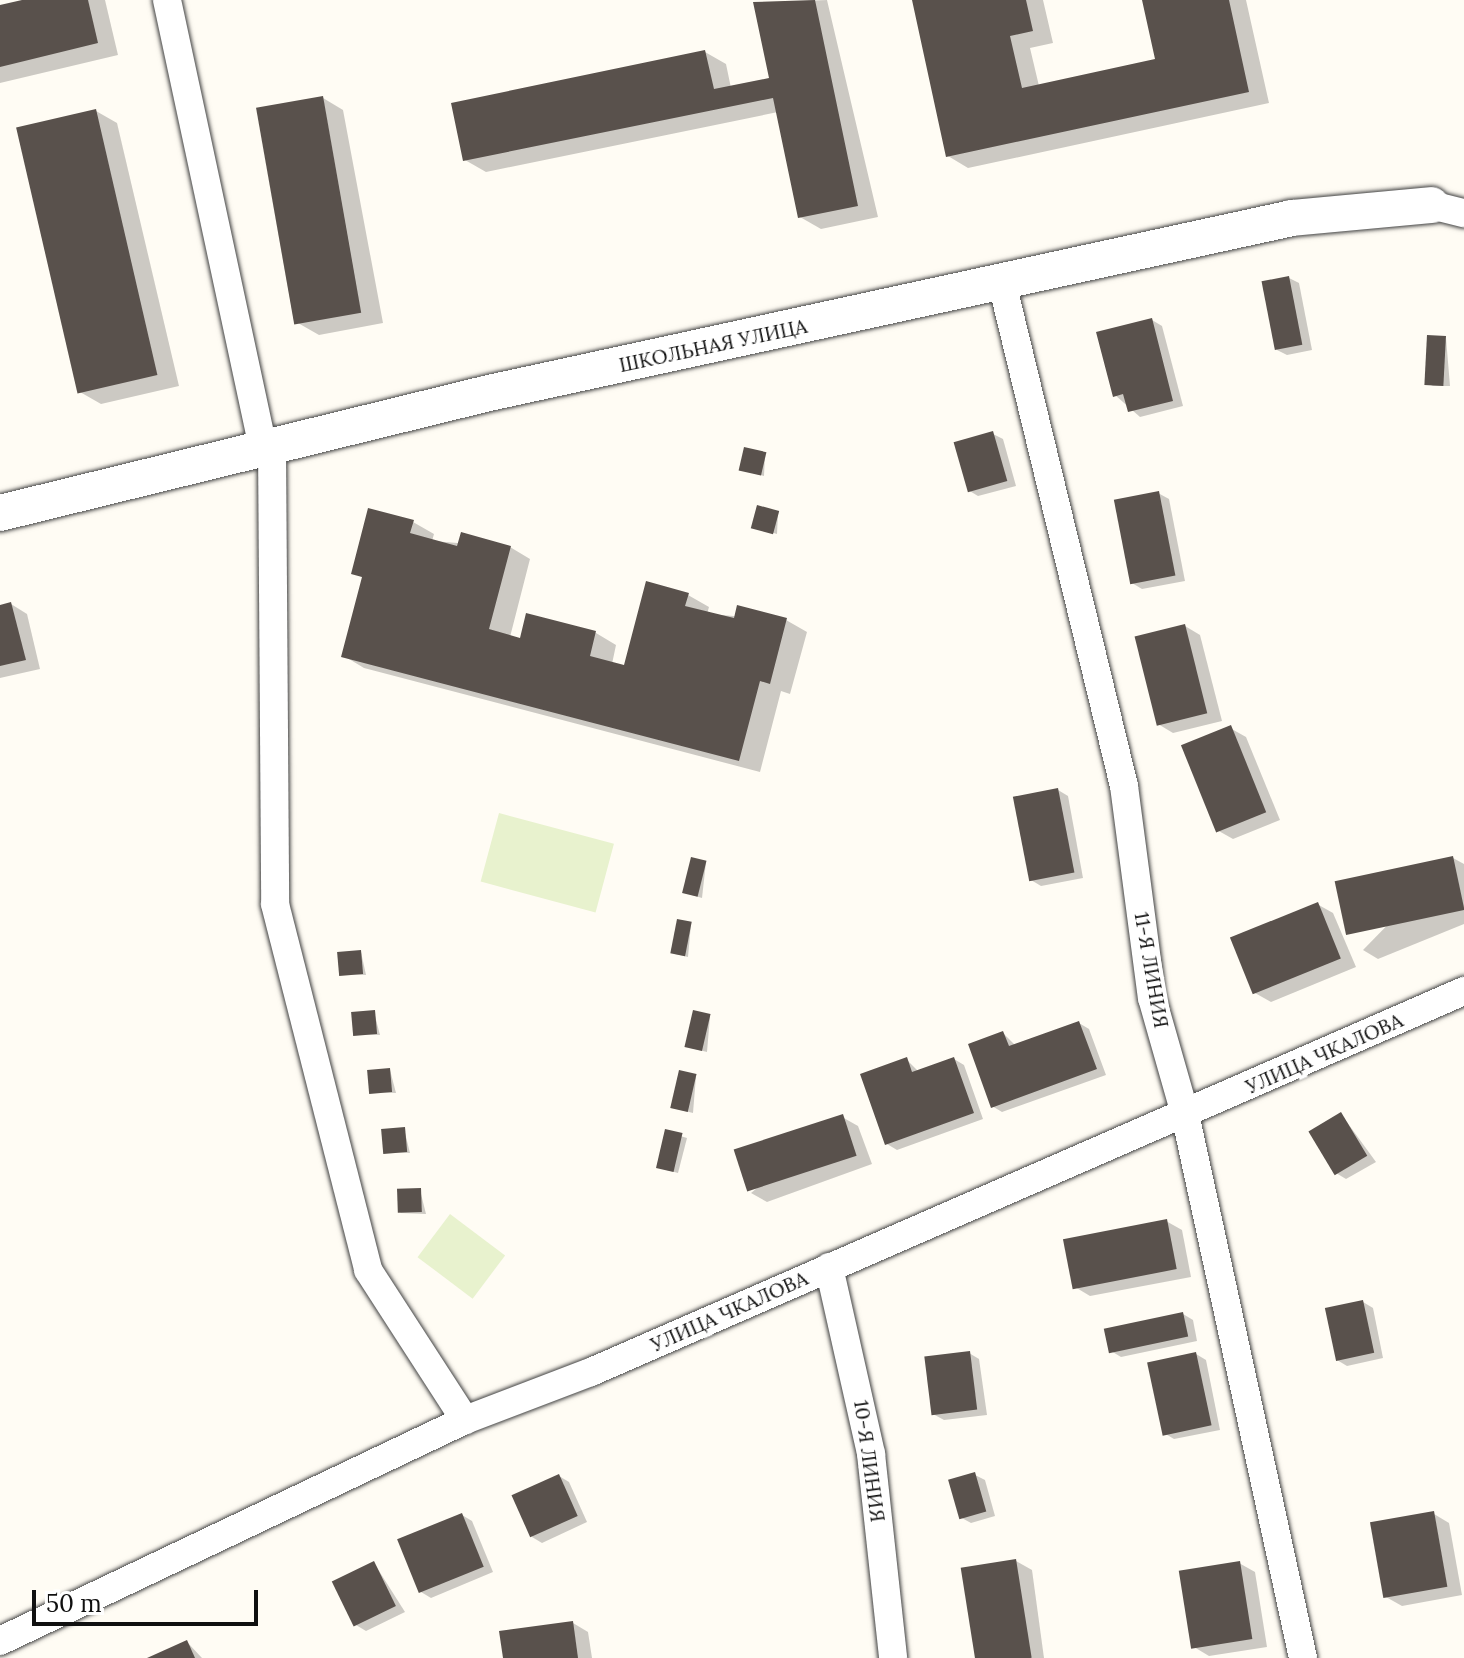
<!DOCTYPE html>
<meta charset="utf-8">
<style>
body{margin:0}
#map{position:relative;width:1464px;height:1658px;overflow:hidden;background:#fffcf4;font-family:Lora,serif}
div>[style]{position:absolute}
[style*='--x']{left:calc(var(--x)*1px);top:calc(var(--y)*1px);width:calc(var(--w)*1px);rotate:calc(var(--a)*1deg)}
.pitch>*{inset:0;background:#e8f2ce;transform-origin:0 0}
.shadow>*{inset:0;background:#0003}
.building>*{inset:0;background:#59514c;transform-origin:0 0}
.roads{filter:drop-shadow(0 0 2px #434343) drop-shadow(0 0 2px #434343)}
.minor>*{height:28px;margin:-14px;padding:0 14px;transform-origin:14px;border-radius:14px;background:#fff}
.tertiary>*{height:36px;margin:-18px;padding:0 18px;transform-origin:18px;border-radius:18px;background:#fff}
span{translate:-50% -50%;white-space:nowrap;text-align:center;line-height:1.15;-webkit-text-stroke:8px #fff;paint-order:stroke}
.street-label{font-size:20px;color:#101010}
.scale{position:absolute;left:32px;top:1590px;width:226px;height:36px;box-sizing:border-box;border:4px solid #101010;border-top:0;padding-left:10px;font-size:24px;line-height:28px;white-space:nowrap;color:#101010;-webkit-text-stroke:6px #fff;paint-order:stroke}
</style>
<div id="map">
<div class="pitch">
<i style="left:499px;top:813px;width:119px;height:71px;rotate:15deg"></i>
<i style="left:450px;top:1214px;width:69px;height:54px;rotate:37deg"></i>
</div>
<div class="shadow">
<i style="clip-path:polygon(28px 0,105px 0,118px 55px,0 83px,0 7px)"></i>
<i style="clip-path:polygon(827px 0,878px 217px,821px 229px,800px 217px,778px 112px,486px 172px,465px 160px,705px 52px,726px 64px,731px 88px,772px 79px,756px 3px)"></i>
<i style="clip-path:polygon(914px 0,1043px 0,1053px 43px,1030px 48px,1039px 86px,1157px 60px,1144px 0,1246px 0,1269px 103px,968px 168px,948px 156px)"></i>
<i style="clip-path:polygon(323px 98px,343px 110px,383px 323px,319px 335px,298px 323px)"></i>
<i style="clip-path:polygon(96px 111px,117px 123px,179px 386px,101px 404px,80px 392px)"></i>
<i style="clip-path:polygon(1289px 278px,1299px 283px,1312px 350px,1287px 355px,1277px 350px)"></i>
<i style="clip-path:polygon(1152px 320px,1162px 326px,1183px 406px,1140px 417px,1115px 395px)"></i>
<i style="clip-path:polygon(1446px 338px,1450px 386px,1433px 386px,1429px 384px)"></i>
<i style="clip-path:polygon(993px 434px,1003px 439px,1016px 486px,978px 496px,968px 490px)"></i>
<i style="clip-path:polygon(765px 454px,764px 476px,745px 471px)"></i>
<i style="clip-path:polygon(1158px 493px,1169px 499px,1185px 581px,1142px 589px,1132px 583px)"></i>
<i style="clip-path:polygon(778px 513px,777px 534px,754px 527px)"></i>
<i style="clip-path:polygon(413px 522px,434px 534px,432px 541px,510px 547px,530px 559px,510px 637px,521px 640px,528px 615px,596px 633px,616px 645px,612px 664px,625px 667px,688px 595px,709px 607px,707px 614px,786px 620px,807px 632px,790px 694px,781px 691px,760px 772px,364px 668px,344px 656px,364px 578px,354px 573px)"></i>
<i style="clip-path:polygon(11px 604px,27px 614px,40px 669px,0 678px,0 607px)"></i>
<i style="clip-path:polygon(1185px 626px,1200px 635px,1222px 721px,1173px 733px,1158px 724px)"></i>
<i style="clip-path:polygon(1230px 728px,1246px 737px,1280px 820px,1233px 839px,1217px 830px)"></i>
<i style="clip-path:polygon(1058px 790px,1068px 796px,1083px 878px,1041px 886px,1031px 880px)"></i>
<i style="clip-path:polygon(1453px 858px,1464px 864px,1464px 924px,1378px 959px,1363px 950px)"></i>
<i style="clip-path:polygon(706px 862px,702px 898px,685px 893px)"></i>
<i style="clip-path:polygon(1317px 904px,1333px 913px,1356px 967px,1271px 1002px,1255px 993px)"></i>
<i style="clip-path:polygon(691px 924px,688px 957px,675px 954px)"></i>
<i style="clip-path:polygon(361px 952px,366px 975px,340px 974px)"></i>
<i style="clip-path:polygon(374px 1012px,380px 1035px,355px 1034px)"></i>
<i style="clip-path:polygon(710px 1016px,707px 1052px,691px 1048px)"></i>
<i style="clip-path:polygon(1079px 1023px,1089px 1029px,1106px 1075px,1002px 1112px,992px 1106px,1003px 1033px,1016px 1046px)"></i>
<i style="clip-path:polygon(954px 1059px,964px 1065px,983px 1119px,897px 1150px,887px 1144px,907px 1060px,919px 1072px)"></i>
<i style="clip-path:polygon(390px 1070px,396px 1093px,370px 1092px)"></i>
<i style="clip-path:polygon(696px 1076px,693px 1113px,677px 1109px)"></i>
<i style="clip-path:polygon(1341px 1114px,1376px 1162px,1346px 1179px,1336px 1173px)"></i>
<i style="clip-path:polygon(842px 1117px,858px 1126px,872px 1164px,767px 1202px,751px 1193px)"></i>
<i style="clip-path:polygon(404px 1129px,410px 1153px,385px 1152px)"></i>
<i style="clip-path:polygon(667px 1132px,687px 1138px,678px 1173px,663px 1169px)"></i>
<i style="clip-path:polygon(420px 1190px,426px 1214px,400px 1213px)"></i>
<i style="clip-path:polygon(1166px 1221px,1182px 1230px,1191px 1277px,1090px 1296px,1075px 1287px)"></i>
<i style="clip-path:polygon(1363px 1302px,1373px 1308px,1383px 1358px,1347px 1366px,1337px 1360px)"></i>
<i style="clip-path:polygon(1183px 1314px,1193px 1320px,1197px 1341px,1121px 1357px,1111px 1351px)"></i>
<i style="clip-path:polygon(969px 1353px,979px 1359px,987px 1415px,944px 1420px,933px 1414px)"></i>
<i style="clip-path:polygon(1196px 1354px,1206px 1360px,1220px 1430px,1174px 1439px,1164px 1433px)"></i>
<i style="clip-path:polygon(975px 1475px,985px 1480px,995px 1516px,971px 1523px,960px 1517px)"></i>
<i style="clip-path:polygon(559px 1476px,569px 1482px,587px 1522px,542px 1543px,532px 1537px)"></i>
<i style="clip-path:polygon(1434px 1514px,1449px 1523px,1462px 1595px,1402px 1606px,1386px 1597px)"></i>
<i style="clip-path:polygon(462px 1515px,472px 1521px,493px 1572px,431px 1598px,421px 1592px)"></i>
<i style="clip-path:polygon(1016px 1561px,1032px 1570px,1044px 1658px,976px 1658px)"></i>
<i style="clip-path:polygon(374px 1563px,405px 1612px,366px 1631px,356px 1625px)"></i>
<i style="clip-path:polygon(1239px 1563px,1255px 1572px,1267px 1647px,1209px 1656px,1194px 1647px)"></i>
<i style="clip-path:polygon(573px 1623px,588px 1632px,592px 1658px,505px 1658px)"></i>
<i style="clip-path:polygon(187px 1642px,202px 1658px,152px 1658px)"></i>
</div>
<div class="building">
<i style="clip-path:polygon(22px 0,88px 0,98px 43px,0 67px,0 5px)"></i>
<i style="clip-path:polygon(815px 0,858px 206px,798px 218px,773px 98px,463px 161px,451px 103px,705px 50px,714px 89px,769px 78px,753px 2px)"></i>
<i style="clip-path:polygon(912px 0,1026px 0,1033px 31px,1010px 36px,1022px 88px,1155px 59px,1142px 0,1229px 0,1249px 92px,946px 157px)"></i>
<i style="left:323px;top:96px;width:220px;height:68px;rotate:80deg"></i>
<i style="left:96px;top:109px;width:273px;height:82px;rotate:77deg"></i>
<i style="left:1289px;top:276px;width:70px;height:28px;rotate:79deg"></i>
<i style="clip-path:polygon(1152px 318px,1173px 401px,1128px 412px,1123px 394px,1113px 397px,1096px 332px)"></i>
<i style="left:1427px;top:335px;width:19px;height:50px;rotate:3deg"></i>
<i style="left:993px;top:431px;width:52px;height:41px;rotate:74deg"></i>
<i style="left:744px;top:447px;width:23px;height:24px;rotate:13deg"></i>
<i style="left:1159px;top:491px;width:86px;height:46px;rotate:79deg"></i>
<i style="left:757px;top:505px;width:23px;height:24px;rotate:15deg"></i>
<i style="clip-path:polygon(368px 508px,414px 520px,410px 533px,457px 546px,461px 532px,511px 546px,489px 629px,520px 638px,526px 613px,596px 631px,590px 656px,624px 665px,646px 581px,689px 593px,685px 606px,734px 618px,737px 605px,787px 618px,770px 684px,760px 681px,739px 761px,341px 657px,362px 577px,351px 574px)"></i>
<i style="clip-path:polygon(11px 602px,26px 660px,0 666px,0 605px)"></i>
<i style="left:1185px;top:624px;width:92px;height:52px;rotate:76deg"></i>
<i style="left:1231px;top:725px;width:94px;height:54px;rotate:68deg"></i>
<i style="left:1058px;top:788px;width:86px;height:46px;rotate:79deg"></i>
<i style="left:1453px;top:856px;width:55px;height:121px;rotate:78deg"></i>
<i style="left:691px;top:857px;width:16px;height:37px;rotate:14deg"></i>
<i style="left:1318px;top:902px;width:61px;height:95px;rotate:68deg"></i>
<i style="left:677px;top:919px;width:15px;height:35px;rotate:11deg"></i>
<i style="left:361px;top:950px;width:24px;height:24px;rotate:85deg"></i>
<i style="left:375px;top:1010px;width:24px;height:24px;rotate:85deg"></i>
<i style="left:693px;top:1010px;width:18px;height:38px;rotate:13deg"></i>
<i style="clip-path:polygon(1079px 1021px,1097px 1069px,991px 1108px,968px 1044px,1003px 1031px,1009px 1046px)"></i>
<i style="clip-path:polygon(907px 1057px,912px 1072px,954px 1057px,974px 1113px,885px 1145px,860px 1074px)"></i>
<i style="left:390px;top:1068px;width:24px;height:23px;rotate:85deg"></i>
<i style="left:679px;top:1070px;width:18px;height:39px;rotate:13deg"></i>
<i style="left:1341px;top:1112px;width:51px;height:38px;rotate:59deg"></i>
<i style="left:843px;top:1114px;width:44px;height:115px;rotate:72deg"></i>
<i style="left:405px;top:1127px;width:25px;height:24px;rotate:85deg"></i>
<i style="left:665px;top:1129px;width:18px;height:40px;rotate:13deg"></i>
<i style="left:421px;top:1188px;width:24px;height:24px;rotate:88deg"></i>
<i style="left:1167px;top:1219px;width:51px;height:106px;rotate:79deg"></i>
<i style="left:1363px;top:1300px;width:54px;height:39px;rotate:78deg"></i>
<i style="left:1183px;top:1312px;width:25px;height:81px;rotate:78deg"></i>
<i style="left:970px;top:1351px;width:59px;height:46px;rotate:83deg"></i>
<i style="left:1196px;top:1352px;width:75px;height:50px;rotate:78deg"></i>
<i style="left:975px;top:1472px;width:41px;height:28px;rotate:74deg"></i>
<i style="left:559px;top:1474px;width:46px;height:52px;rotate:66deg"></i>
<i style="left:1434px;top:1511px;width:77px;height:65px;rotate:80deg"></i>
<i style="left:462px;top:1513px;width:58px;height:70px;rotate:68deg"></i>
<i style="left:1016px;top:1559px;width:100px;height:56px;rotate:81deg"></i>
<i style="left:374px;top:1561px;width:50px;height:47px;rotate:64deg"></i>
<i style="left:1240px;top:1561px;width:79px;height:62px;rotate:81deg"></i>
<i style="clip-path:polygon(573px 1621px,578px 1658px,503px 1658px,499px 1631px)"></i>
<i style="clip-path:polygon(187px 1640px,195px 1658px,147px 1658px)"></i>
</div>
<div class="roads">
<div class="minor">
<i style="--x:167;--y:0;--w:457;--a:77.9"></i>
<i style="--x:1431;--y:205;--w:34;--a:14"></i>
<i style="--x:1002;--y:283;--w:518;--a:76.37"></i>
<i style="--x:1124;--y:786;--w:214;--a:82.5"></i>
<i style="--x:1152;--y:998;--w:121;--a:74.1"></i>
<i style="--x:1185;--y:1114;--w:557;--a:77.76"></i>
<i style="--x:272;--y:445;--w:459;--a:89.6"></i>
<i style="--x:275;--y:904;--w:378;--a:75.7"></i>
<i style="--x:368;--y:1270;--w:179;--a:57.1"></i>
<i style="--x:829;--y:1267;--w:192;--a:77.3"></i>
<i style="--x:871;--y:1454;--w:205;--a:83.8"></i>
<i style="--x:0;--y:1641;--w:515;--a:-25.42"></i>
<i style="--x:465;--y:1420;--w:135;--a:-20.9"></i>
<i style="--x:591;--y:1372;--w:953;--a:-23.58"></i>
</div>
<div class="tertiary">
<i style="--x:0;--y:513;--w:504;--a:-13.79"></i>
<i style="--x:489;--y:393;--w:822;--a:-12.29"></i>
<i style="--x:1292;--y:218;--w:140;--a:-5.3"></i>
</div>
</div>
<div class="street-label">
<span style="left:713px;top:345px;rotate:-12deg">ШКОЛЬНАЯ УЛИЦА</span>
<span style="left:1152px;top:970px;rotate:80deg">11-Я ЛИНИЯ</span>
<span style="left:1324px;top:1053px;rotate:-24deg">УЛИЦА ЧКАЛОВА</span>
<span style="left:729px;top:1311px;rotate:-24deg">УЛИЦА ЧКАЛОВА</span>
<span style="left:870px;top:1461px;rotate:82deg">10-Я ЛИНИЯ</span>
</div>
<div class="scale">50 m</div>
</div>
